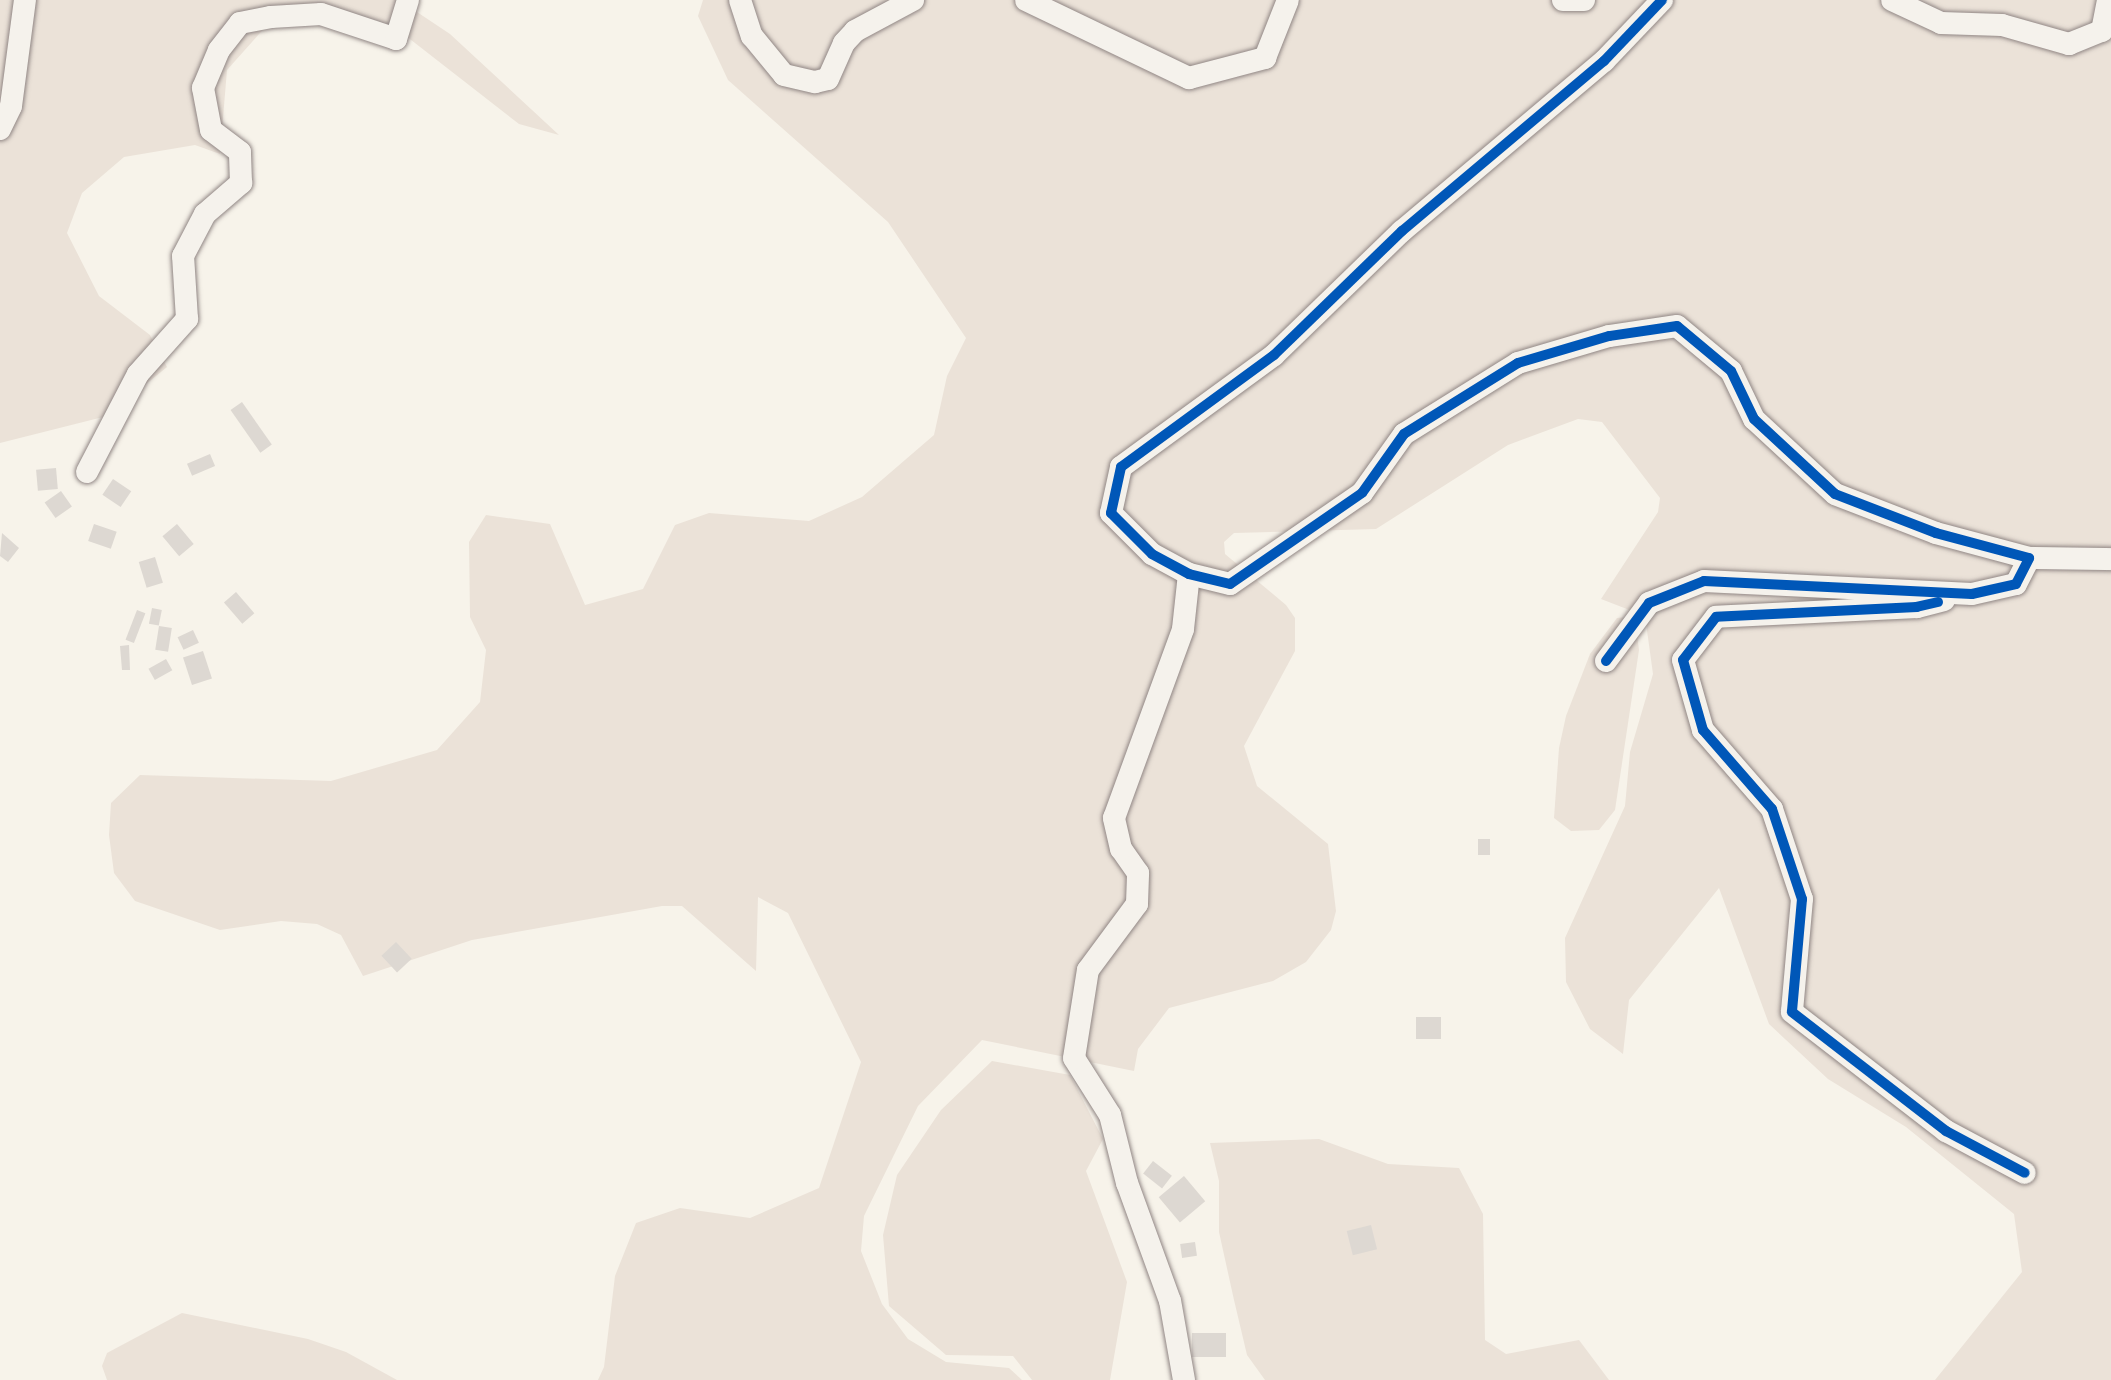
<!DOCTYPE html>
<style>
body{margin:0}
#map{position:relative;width:2111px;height:1380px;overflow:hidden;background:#f7f3ea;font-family:Sriracha,sans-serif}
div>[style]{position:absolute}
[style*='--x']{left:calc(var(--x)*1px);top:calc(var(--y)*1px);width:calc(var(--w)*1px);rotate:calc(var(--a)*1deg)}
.green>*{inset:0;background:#ebe2d8}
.building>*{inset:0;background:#ddd8d2;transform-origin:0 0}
.roads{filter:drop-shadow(0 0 2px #908684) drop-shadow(0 0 2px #908684)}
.street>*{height:22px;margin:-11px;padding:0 11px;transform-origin:11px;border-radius:11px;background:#f5f2ec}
.cycleway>*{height:10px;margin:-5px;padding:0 5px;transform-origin:5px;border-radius:5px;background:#0057b8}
span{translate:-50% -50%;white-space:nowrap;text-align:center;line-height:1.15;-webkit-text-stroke:8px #fcf5e5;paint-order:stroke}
</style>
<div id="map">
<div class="green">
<i style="clip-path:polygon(0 0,399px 0,450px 34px,559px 135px,519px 124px,406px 36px,376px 20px,267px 25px,227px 70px,220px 154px,195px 145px,124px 157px,82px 193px,67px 233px,99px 296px,150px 335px,167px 367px,107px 416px,0 443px)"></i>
<i style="clip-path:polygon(703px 0,2111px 0,2111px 1380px,1935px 1380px,2022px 1272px,2014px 1214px,1906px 1127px,1828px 1079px,1769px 1024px,1719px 888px,1629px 1000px,1623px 1054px,1590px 1029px,1566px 982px,1565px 938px,1625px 806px,1630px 752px,1653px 674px,1645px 616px,1601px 599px,1658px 512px,1660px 498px,1602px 422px,1578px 419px,1508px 445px,1376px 529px,1234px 533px,1224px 542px,1225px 554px,1286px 605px,1295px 618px,1295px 651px,1244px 746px,1257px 786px,1328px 844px,1336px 911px,1331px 930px,1306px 962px,1273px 981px,1169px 1008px,1138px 1049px,1134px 1071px,982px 1040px,918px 1106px,864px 1216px,861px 1251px,882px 1304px,908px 1339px,946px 1362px,1009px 1368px,1022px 1380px,598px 1380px,604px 1367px,615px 1276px,636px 1223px,680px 1208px,750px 1218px,819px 1188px,861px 1062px,788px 913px,758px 897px,756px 971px,682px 906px,662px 906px,472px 940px,363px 976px,341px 935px,317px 924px,281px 921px,220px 930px,135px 901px,114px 873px,109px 835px,111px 803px,140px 775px,331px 781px,437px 750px,480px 702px,486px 650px,470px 617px,469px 542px,486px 515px,550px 524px,585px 605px,643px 589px,675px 525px,709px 513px,809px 521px,862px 497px,934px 435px,947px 376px,966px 338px,888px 222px,728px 80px,698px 16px)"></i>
<i style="clip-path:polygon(1627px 617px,1636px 627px,1639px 650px,1615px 810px,1599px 830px,1571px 831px,1554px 818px,1559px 748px,1566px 716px,1590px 654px,1617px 618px)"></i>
<i style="clip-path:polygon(992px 1061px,1070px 1075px,1103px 1139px,1086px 1171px,1127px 1282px,1110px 1380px,1032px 1380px,1013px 1356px,946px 1355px,889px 1306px,883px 1235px,897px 1175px,941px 1110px)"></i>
<i style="clip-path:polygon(1319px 1139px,1388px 1164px,1459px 1168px,1483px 1214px,1485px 1340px,1506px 1354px,1579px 1340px,1609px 1380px,1265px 1380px,1247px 1355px,1234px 1300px,1219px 1232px,1219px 1181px,1210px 1143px)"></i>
<i style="clip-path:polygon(182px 1313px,308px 1339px,346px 1352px,397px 1380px,107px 1380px,102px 1366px,107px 1353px)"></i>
</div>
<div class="building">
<i style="left:242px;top:402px;width:52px;height:14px;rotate:55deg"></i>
<i style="left:210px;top:454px;width:13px;height:25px;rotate:67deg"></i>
<i style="left:56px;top:468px;width:21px;height:20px;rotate:85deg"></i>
<i style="left:113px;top:479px;width:22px;height:19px;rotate:34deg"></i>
<i style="left:61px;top:491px;width:19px;height:20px;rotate:55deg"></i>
<i style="left:94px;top:524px;width:24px;height:18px;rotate:19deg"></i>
<i style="left:177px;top:524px;width:26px;height:19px;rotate:50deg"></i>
<i style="clip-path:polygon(2px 533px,19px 548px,8px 562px,0 556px)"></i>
<i style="left:155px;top:557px;width:27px;height:17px;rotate:73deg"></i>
<i style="left:236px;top:592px;width:28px;height:16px;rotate:49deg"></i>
<i style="left:152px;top:608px;width:10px;height:16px;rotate:11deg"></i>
<i style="left:137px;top:610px;width:9px;height:32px;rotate:21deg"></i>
<i style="left:159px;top:626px;width:13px;height:24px;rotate:9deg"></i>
<i style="left:193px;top:630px;width:14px;height:17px;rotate:65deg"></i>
<i style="clip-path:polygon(129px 645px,130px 670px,122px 670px,120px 646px)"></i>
<i style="left:203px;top:651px;width:29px;height:21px;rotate:72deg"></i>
<i style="left:166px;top:659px;width:13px;height:20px;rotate:61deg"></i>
<i style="left:1490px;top:839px;width:16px;height:12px;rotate:90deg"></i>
<i style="left:396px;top:942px;width:23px;height:20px;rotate:47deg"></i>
<i style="left:1416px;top:1017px;width:25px;height:22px"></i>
<i style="left:1153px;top:1161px;width:24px;height:16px;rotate:38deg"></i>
<i style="left:1184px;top:1176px;width:33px;height:33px;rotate:50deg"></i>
<i style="left:1371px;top:1225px;width:25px;height:25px;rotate:76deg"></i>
<i style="left:1195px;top:1242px;width:14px;height:15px;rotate:82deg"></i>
<i style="left:1192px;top:1333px;width:34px;height:24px"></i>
</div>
<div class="roads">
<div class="street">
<i style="--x:740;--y:0;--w:38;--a:72"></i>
<i style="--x:752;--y:36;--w:50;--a:50.6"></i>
<i style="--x:784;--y:75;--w:32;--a:13"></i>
<i style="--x:815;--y:82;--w:13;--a:-13"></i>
<i style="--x:828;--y:79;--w:39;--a:-66"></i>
<i style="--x:844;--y:43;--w:16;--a:-47"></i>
<i style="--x:855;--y:31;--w:66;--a:-28.1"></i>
<i style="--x:1026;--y:0;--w:181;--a:25.6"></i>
<i style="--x:1189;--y:78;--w:79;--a:-14.7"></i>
<i style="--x:1265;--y:58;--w:62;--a:-68.4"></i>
<i style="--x:1563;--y:0;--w:21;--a:0"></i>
<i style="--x:1892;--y:0;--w:54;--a:25.1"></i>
<i style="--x:1941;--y:23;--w:61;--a:1.9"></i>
<i style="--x:2002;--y:25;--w:70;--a:15.8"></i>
<i style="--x:2069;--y:44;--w:35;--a:-22"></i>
<i style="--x:2102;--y:31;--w:32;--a:-79"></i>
<i style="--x:0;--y:129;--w:25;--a:-64"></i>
<i style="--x:11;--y:106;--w:107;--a:-82.5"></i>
<i style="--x:87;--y:472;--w:110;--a:-62.5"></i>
<i style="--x:138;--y:374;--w:74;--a:-48.3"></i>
<i style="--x:187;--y:319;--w:63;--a:-93.6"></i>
<i style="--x:183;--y:256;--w:47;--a:-62.4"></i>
<i style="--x:205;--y:214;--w:48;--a:-40.7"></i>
<i style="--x:241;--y:183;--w:31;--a:-92"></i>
<i style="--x:240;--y:152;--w:36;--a:-143"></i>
<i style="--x:211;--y:130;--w:43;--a:-100.8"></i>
<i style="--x:203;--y:88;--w:41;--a:-67.2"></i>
<i style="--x:219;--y:50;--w:34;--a:-52"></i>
<i style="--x:240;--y:23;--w:32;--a:-11"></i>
<i style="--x:271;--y:17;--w:50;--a:-3.4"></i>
<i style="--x:321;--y:14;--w:79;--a:18.4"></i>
<i style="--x:396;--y:39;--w:41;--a:-72.9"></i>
<i style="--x:2029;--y:558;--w:82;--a:0.7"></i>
<i style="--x:1944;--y:600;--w:28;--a:165"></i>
<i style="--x:1917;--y:607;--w:201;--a:177.2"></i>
<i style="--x:1716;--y:617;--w:54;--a:127.5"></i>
<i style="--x:1683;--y:660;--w:73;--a:74.1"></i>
<i style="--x:1703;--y:730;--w:105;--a:48.9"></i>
<i style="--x:1772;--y:809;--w:95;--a:71.6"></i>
<i style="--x:1802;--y:899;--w:113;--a:95.1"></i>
<i style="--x:1792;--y:1012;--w:195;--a:37.7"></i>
<i style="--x:1946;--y:1131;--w:89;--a:28"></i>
<i style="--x:1606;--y:661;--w:72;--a:-53.4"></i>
<i style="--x:1649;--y:603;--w:59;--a:-21.8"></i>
<i style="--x:1704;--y:581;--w:268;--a:2.8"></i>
<i style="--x:1972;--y:594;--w:45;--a:-12.8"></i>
<i style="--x:2016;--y:584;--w:29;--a:-63"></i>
<i style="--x:2029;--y:558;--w:96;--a:-165"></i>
<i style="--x:1936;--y:533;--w:108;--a:-158.9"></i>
<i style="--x:1835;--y:494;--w:110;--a:-137.2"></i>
<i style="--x:1754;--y:419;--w:53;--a:-115.6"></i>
<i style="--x:1731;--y:371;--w:70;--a:-140.2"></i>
<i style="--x:1677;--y:326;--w:69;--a:171.6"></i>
<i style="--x:1609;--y:336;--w:95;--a:163.5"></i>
<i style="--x:1518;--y:363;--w:134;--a:148.1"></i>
<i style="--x:1404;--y:434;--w:72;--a:125.4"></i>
<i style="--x:1362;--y:493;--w:160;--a:145.4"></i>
<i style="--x:1230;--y:584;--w:42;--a:-166.3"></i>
<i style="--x:1189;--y:574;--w:42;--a:-151.6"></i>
<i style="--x:1152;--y:554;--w:58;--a:-135"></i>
<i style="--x:1111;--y:513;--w:47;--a:-77.7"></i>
<i style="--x:1121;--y:467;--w:190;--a:-36.2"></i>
<i style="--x:1274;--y:355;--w:178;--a:-44.1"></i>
<i style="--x:1402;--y:231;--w:264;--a:-40.1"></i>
<i style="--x:1604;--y:61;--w:84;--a:-46.4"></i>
<i style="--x:1184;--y:1380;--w:80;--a:-100"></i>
<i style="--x:1170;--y:1301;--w:126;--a:-110"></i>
<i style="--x:1127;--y:1183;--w:70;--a:-104"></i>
<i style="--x:1110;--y:1115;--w:67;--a:-122.3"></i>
<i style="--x:1074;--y:1058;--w:89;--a:-81"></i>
<i style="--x:1088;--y:970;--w:82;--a:-53.4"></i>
<i style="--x:1137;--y:904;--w:31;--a:-88"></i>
<i style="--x:1138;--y:873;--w:29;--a:-125"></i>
<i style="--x:1121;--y:849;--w:32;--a:-103"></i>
<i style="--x:1114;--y:818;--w:201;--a:-69.9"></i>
<i style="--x:1183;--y:629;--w:55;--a:-83.8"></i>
</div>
</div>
<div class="cycleway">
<i style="--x:1938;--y:602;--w:22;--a:167"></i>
<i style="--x:1917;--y:607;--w:201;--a:177.2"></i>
<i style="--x:1716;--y:617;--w:54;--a:127.5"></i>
<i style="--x:1683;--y:660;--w:73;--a:74.1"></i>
<i style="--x:1703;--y:730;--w:105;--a:48.9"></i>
<i style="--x:1772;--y:809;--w:95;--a:71.6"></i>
<i style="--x:1802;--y:899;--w:113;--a:95.1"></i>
<i style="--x:1792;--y:1012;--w:195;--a:37.7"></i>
<i style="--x:1946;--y:1131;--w:89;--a:28"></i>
<i style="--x:1606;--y:661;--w:72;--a:-53.4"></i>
<i style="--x:1649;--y:603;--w:59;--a:-21.8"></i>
<i style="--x:1704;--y:581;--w:268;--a:2.8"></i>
<i style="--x:1972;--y:594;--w:45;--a:-12.8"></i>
<i style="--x:2016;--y:584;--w:29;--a:-63"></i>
<i style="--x:2029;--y:558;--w:96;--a:-165"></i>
<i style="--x:1936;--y:533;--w:108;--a:-158.9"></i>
<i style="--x:1835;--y:494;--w:110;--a:-137.2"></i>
<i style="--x:1754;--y:419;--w:53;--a:-115.6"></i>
<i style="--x:1731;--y:371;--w:70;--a:-140.2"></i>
<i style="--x:1677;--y:326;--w:69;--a:171.6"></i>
<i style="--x:1609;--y:336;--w:95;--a:163.5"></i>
<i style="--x:1518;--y:363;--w:134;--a:148.1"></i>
<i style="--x:1404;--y:434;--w:72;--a:125.4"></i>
<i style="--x:1362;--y:493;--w:160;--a:145.4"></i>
<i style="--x:1230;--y:584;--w:42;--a:-166.3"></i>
<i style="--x:1189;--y:574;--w:42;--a:-151.6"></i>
<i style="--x:1152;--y:554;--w:58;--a:-135"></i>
<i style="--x:1111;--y:513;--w:47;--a:-77.7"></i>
<i style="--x:1121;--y:467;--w:190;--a:-36.2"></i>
<i style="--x:1274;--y:355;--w:178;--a:-44.1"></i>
<i style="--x:1402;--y:231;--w:264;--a:-40.1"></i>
<i style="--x:1604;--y:61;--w:84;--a:-46.4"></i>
</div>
</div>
